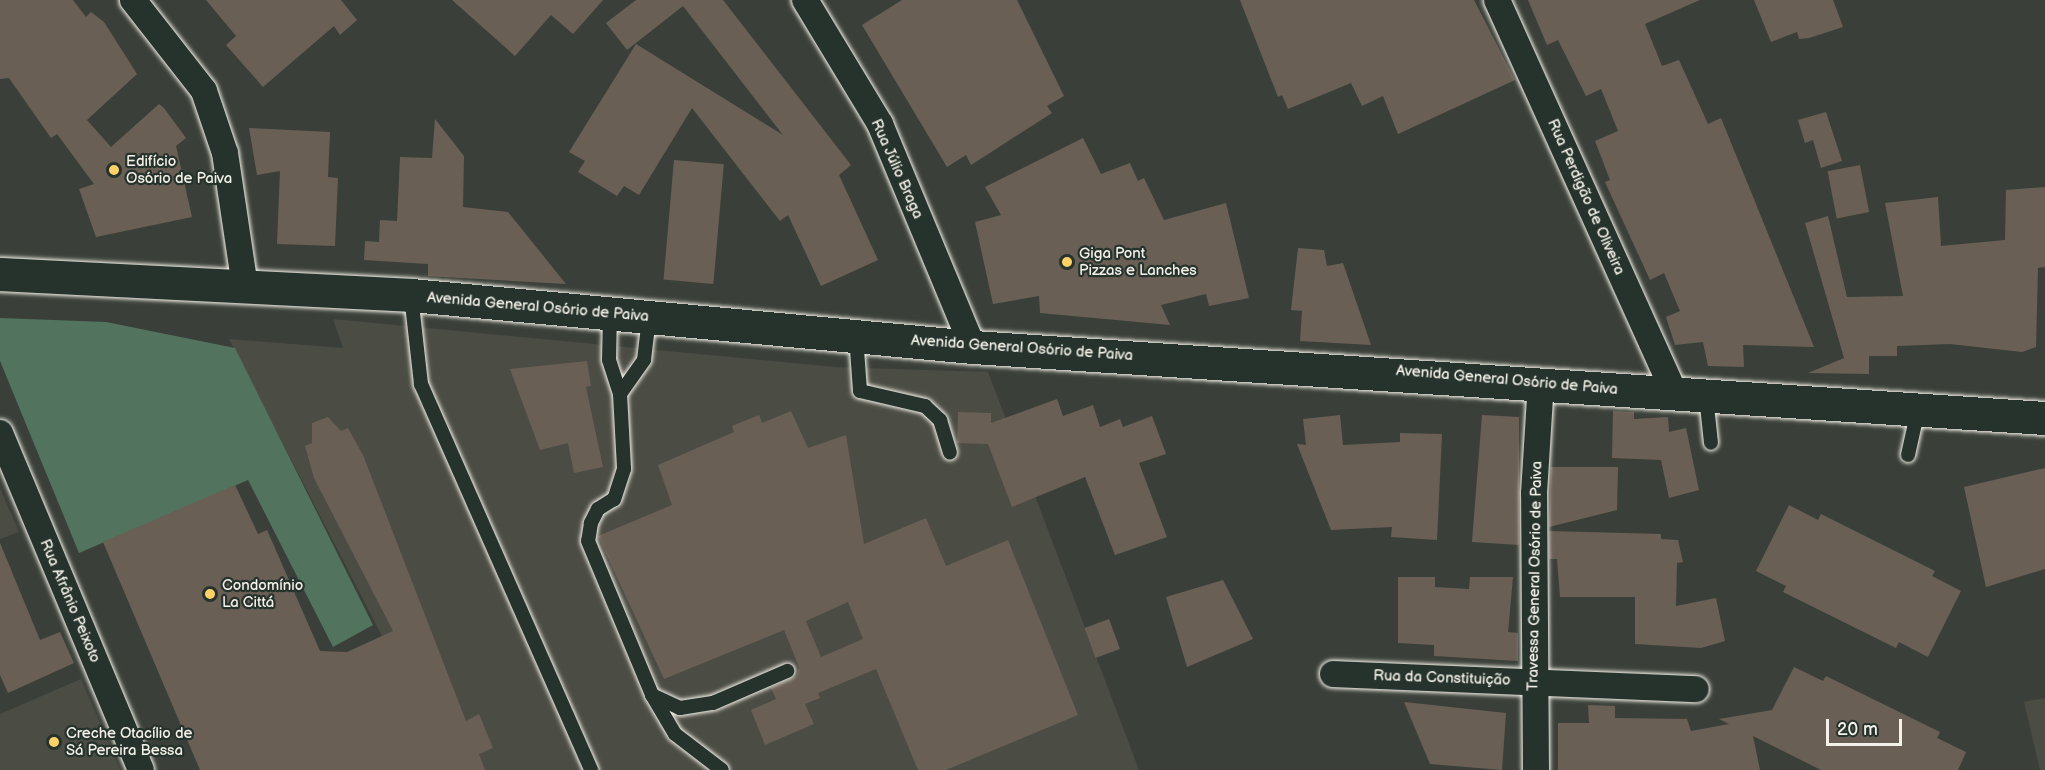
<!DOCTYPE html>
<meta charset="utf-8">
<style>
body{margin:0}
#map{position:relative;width:2045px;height:770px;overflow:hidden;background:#3a4039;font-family:"Balsamiq Sans",sans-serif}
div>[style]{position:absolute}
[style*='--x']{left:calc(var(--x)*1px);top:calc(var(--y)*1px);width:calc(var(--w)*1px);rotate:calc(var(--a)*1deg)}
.built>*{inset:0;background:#4b4c44}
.green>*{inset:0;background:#52735d}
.building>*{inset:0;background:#6a5f55;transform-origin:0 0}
.roads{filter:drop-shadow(0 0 2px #f4f1e8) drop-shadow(0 0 2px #f4f1e8)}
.service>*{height:14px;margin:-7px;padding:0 7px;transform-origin:7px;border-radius:7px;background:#26332d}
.minor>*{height:26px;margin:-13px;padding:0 13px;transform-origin:13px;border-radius:13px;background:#26332d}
.primary>*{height:33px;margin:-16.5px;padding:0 16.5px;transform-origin:16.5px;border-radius:16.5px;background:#26332d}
.dots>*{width:16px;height:16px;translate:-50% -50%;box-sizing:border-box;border:3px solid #26332d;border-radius:50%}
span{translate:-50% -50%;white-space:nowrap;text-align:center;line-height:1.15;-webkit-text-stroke:4.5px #26332d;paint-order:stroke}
.poi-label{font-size:15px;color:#f4f1e8}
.left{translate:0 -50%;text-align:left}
.street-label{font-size:15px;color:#f4f1e8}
.scale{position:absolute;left:1826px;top:719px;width:76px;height:27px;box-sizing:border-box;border:3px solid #f4f1e8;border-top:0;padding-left:8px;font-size:18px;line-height:21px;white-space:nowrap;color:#f4f1e8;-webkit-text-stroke:4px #26332d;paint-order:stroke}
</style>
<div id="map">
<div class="built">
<i style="clip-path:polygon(333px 319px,834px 367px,988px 372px,1139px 770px,451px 770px,229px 339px,343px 348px)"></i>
<i style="clip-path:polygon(0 488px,19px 532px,0 539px)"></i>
<i style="clip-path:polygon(81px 679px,120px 770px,0 770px,0 714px)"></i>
<i style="clip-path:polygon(2045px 698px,2045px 770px,2040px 770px,2024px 702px)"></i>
</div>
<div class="green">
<i style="clip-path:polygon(0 318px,106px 322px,235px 348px,373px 625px,333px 647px,248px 480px,79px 553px,0 361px)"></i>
</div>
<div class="building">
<i style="clip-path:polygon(0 0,73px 0,86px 17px,91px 12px,104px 22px,137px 74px,87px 120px,111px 147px,159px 104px,164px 108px,186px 138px,176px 146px,192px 217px,96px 237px,79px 189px,94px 184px,57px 134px,51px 138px,9px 78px,0 79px)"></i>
<i style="clip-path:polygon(206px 0,341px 0,357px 20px,340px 35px,334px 26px,263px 87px,226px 45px,236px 36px)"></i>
<i style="clip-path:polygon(452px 0,603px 0,573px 34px,551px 15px,515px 56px)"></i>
<i style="clip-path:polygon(636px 0,723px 0,851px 165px,839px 175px,878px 260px,821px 286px,788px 215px,780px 221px,692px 108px,639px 195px,624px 186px,617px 196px,578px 172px,585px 161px,569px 152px,636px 44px,783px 135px,683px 6px,627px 50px,606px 23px)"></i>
<i style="clip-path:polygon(902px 0,1017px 0,1064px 96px,1047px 106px,1052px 113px,971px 165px,966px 155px,947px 167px,862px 25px)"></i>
<i style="clip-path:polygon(1240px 0,1474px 0,1515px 80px,1398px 134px,1383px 96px,1362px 106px,1351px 83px,1288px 109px,1282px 95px,1278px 97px)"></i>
<i style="clip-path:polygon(1528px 0,1700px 0,1645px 24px,1662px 66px,1679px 60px,1708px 124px,1721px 118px,1814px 347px,1743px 345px,1744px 367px,1708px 366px,1703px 342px,1675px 345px,1666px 317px,1680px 311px,1664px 273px,1650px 280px,1605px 182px,1610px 180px,1595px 141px,1618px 131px,1601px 89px,1586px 96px,1558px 40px,1547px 45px)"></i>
<i style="clip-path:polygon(1754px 0,1833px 0,1843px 27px,1809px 38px,1799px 39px,1797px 32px,1771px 42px)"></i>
<i style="clip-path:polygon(1826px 112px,1842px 161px,1821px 168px,1813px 140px,1805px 143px,1798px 120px)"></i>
<i style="clip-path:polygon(435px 119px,464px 156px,463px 207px,508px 212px,566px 284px,428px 276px,428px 264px,364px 260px,365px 241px,379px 242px,380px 220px,397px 221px,400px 157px,432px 158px)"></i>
<i style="clip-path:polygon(249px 128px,330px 132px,328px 177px,338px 178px,335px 246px,277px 244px,280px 171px,257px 175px)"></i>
<i style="clip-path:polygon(1083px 138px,1101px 174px,1130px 163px,1138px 181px,1144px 178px,1164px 220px,1226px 203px,1249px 298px,1209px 306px,1206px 294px,1161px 305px,1170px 325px,1040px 313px,1039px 296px,993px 304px,975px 222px,1001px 215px,985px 187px)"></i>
<i style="left:674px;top:160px;width:50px;height:120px;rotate:5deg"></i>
<i style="left:1860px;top:165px;width:48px;height:33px;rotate:79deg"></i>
<i style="clip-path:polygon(2045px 187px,2045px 267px,2038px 268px,2036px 347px,2022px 352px,1950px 344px,1897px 346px,1897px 356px,1869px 356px,1869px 374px,1808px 373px,1844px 358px,1805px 223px,1828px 216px,1847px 297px,1903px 296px,1885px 203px,1938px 197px,1941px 246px,2005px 240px,2006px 190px)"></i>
<i style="clip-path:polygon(1298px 248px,1324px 250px,1327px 266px,1343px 263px,1371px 345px,1300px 341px,1302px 311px,1291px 310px)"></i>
<i style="clip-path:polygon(587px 361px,591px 386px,586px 387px,603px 467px,574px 473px,568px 443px,540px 450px,510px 369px)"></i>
<i style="clip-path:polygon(1057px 399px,1063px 416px,1093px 405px,1100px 427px,1120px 419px,1123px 427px,1152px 416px,1166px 454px,1139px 463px,1167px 537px,1115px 555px,1085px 477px,1012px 507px,988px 444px,957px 443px,958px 412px,991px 413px,991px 423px)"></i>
<i style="clip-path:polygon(evenodd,791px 411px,808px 448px,846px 435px,864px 544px,926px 518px,946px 566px,1008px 540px,1078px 715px,946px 770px,918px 770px,876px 669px,818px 693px,820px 698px,805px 704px,814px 724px,765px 745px,751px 710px,776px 699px,771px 688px,797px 676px,799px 667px,784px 630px,664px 679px,598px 536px,672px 505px,658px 465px,734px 432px,732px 426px,759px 415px,762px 423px,791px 411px,848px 602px,863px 639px,821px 657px,806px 621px,848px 602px)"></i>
<i style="clip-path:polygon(1613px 411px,1634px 412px,1634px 419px,1668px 417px,1669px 432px,1686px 428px,1699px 490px,1669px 498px,1661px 460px,1612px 458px)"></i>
<i style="clip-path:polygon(1340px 415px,1343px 445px,1400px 442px,1400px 433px,1442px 434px,1437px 540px,1391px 537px,1392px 527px,1331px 530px,1297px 444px,1306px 445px,1303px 419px)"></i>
<i style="clip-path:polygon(1482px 415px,1519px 417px,1519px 545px,1472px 542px)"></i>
<i style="clip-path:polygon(328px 417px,341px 431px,348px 428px,363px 455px,466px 721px,479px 714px,493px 748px,479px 754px,485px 770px,200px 770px,103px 542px,235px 485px,258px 534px,267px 530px,320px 651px,347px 652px,393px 631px,314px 478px,305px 446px,312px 443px,312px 423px)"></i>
<i style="clip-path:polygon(1551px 467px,1618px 467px,1617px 510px,1549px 527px)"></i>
<i style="clip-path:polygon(2045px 468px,2045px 569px,1986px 587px,1964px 487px)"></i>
<i style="clip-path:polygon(1789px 505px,1818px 520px,1821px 514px,1935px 571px,1932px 576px,1961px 591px,1928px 657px,1899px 642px,1896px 648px,1783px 592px,1786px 586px,1756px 571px)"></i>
<i style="clip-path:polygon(1549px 531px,1661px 534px,1661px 539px,1678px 540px,1683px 562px,1677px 563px,1676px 606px,1716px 598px,1725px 641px,1701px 648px,1635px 644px,1635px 597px,1560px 597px,1557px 559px,1549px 559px)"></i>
<i style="clip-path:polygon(0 543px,40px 640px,60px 632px,74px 663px,8px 693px,0 675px)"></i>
<i style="clip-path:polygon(1398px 577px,1435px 577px,1435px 587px,1469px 589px,1470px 577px,1513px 577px,1508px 632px,1518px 633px,1518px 661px,1434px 656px,1434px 645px,1398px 643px)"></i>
<i style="clip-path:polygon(1223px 580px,1253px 639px,1187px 667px,1166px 597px)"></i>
<i style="left:1109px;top:619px;width:32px;height:26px;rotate:70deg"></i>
<i style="clip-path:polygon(1794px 667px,1823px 681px,1826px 676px,1940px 732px,1937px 738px,1966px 752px,1958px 770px,1821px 770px,1753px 736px,1760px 770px,1558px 770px,1558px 723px,1589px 723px,1588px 705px,1615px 706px,1615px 718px,1687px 719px,1691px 731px,1729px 724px,1719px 719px,1772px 710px)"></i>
<i style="clip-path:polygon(1404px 702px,1506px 713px,1502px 770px,1430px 764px)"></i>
</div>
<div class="roads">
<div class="service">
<i style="--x:411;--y:295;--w:90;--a:83.6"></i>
<i style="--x:421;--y:384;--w:422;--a:66.2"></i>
<i style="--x:610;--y:313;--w:47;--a:91.2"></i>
<i style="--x:609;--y:360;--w:36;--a:72"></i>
<i style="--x:620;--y:394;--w:75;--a:86.9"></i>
<i style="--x:624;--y:469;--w:32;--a:108"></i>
<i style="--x:614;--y:499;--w:19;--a:148"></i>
<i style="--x:598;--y:509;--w:16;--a:117"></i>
<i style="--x:591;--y:523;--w:18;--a:99"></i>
<i style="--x:588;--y:541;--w:167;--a:67.4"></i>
<i style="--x:652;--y:695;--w:31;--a:25"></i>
<i style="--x:680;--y:708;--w:33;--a:-9"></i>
<i style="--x:713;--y:703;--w:81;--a:-23.4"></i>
<i style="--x:856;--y:336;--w:55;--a:85.8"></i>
<i style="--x:860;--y:391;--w:67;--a:13"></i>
<i style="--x:925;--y:406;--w:21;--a:43"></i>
<i style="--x:940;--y:420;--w:34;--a:73"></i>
<i style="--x:620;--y:394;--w:42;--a:-54.8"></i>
<i style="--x:644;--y:360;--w:42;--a:-83.2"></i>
<i style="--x:1706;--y:396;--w:47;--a:83.9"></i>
<i style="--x:1908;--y:455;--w:46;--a:-77.5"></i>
<i style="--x:652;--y:695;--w:45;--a:59.5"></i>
<i style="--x:675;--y:734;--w:59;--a:37.5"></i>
</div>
<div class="minor">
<i style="--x:133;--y:0;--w:115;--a:52"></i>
<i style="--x:204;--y:91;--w:65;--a:71.3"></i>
<i style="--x:225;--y:153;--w:135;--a:81.5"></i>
<i style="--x:805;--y:0;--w:145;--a:58.8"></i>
<i style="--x:880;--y:124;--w:242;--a:67.4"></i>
<i style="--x:1497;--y:0;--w:432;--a:65.7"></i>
<i style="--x:0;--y:433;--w:365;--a:67.3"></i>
<i style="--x:1333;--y:674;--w:363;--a:2.4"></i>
<i style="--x:1536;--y:770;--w:277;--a:-90.4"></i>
<i style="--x:1534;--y:493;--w:110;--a:-86.4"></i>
</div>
<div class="primary">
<i style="--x:0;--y:274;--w:412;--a:2.9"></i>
<i style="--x:411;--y:295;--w:564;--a:5.29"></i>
<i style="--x:973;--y:347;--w:1074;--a:3.79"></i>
</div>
</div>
<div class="dots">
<i style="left:114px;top:170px;background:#ffd166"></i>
<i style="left:1067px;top:262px;background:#ffd166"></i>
<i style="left:210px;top:594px;background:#ffd166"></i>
<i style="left:54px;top:742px;background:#ffd166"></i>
</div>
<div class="poi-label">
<span class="left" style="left:126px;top:170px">Edifício<br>Osório de Paiva</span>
<span class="left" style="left:1079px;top:262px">Giga Pont<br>Pizzas e Lanches</span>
<span class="left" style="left:222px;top:594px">Condomínio<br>La Cittá</span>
<span class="left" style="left:66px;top:742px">Creche Otacílio de<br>Sá Pereira Bessa</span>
</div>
<div class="street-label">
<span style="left:897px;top:169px;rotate:66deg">Rua Júlio Braga</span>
<span style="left:1586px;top:197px;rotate:66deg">Rua Perdigão de Oliveira</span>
<span style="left:538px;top:307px;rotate:5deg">Avenida General Osório de Paiva</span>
<span style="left:1022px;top:348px;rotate:4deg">Avenida General Osório de Paiva</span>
<span style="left:1507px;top:380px;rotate:5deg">Avenida General Osório de Paiva</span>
<span style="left:1535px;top:576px;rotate:-89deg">Travessa General Osório de Paiva</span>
<span style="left:70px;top:601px;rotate:67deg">Rua Afrânio Peixoto</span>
<span style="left:1442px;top:678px;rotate:2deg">Rua da Constituição</span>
</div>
<div class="scale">20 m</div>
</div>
